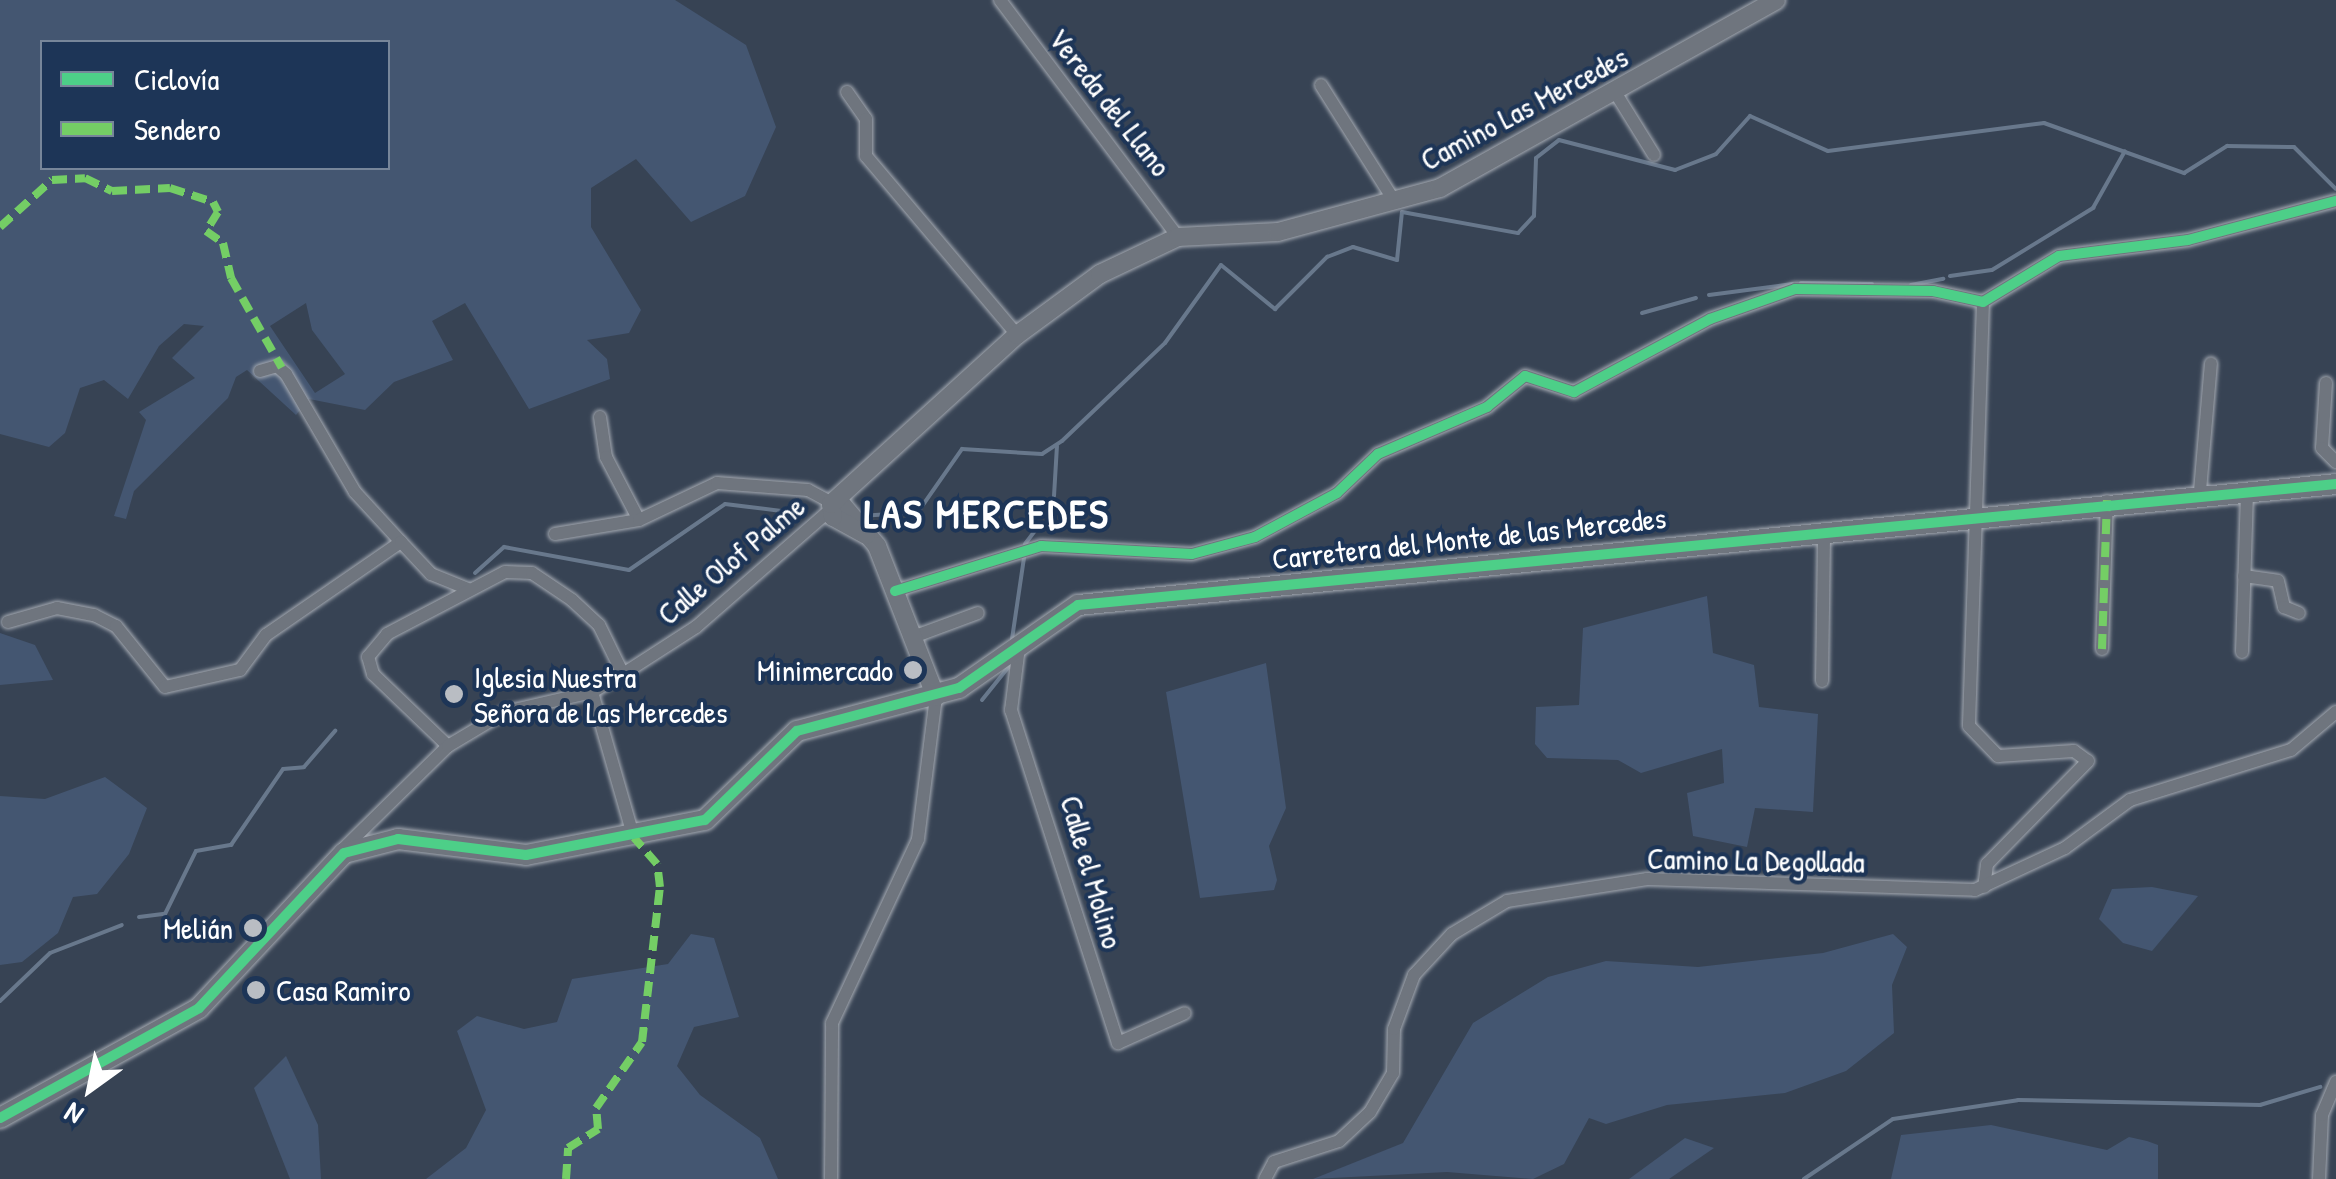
<!DOCTYPE html>
<meta charset="utf-8">
<style>
body{margin:0}
#map{position:relative;width:2336px;height:1179px;overflow:hidden;background:#374354;font-family:"Patrick Hand",sans-serif}
div>[style]{position:absolute}
[style*='--x']{left:calc(var(--x)*1px);top:calc(var(--y)*1px);width:calc(var(--w)*1px);rotate:calc(var(--a)*1deg)}
.green>*{inset:0;background:#445671}
.stream>*{height:4px;margin:-2px;padding:0 2px;transform-origin:2px;border-radius:2px;background:#68788c}
.roads{filter:drop-shadow(0 0 2px #a5aab2) drop-shadow(0 0 2px #a5aab2)}
.minor>*{height:12px;margin:-6px;padding:0 6px;transform-origin:6px;border-radius:6px;background:#6f757e}
.secondary>*{height:18px;margin:-9px;padding:0 9px;transform-origin:9px;border-radius:9px;background:#6f757e}
.primary>*{height:20px;margin:-10px;padding:0 10px;transform-origin:10px;border-radius:10px;background:#6f757e}
.quiet>*{height:8px;margin-top:-4px;transform-origin:0;background:repeating-linear-gradient(90deg,#74ce65 0 15px,transparent 0 23px)}
.cycleway>*{height:10px;margin:-5px;padding:0 5px;transform-origin:5px;border-radius:5px;background:#4dcf88}
.dots>*{width:28px;height:28px;translate:-50% -50%;box-sizing:border-box;border:5px solid #1d3557;border-radius:50%}
span{translate:-50% -50%;white-space:nowrap;text-align:center;line-height:1.15;-webkit-text-stroke:8px #1d3557;paint-order:stroke}
.street-label{font-size:30px;color:#fff}
.poi-label{font-size:30px;color:#fff}
.right{translate:-100% -50%;text-align:right}
.left{translate:0 -50%;text-align:left}
.district-label{font-size:40px;color:#fff;font-weight:700;letter-spacing:2.5px}
.legend{position:absolute;left:40px;top:40px;width:350px;height:130px;box-sizing:border-box;background:#1d3557;border:2px solid #77869a;margin:0;padding:12px 18px;list-style:none;font-size:30px;color:#fff}
.legend li{display:flex;align-items:center;gap:20px;height:50px}
.legend b{width:50px;border:2px solid #77869a}
.north{position:absolute;left:40px;top:1039px;width:100px;height:100px;-webkit-text-stroke:8px #1d3557;paint-order:stroke;rotate:213deg;font-size:28px;font-weight:700;line-height:40px;text-align:center;color:#fff}
.north::after{content:'';display:block;margin:auto;width:35px;height:45px;background:#fff;clip-path:polygon(50% 0,100% 100%,50% 72%,0 100%)}
</style>
<div id="map">
<div class="green">
<i style="clip-path:polygon(evenodd,0 0,675px 0,746px 45px,776px 127px,745px 196px,691px 222px,636px 159px,591px 188px,591px 227px,641px 310px,629px 333px,587px 340px,607px 359px,610px 379px,529px 409px,465px 303px,432px 321px,453px 360px,394px 382px,365px 410px,309px 399px,296px 415px,247px 370px,236px 377px,228px 398px,134px 491px,126px 519px,114px 516px,146px 420px,139px 412px,195px 378px,172px 358px,204px 326px,184px 324px,159px 346px,128px 399px,104px 380px,80px 388px,65px 433px,49px 447px,0 434px,0 0,42px 42px,388px 42px,388px 168px,42px 168px,42px 42px,0 0,306px 303px,312px 330px,345px 374px,315px 393px,270px 326px,306px 303px)"></i>
<i style="clip-path:polygon(1707px 596px,1713px 653px,1754px 665px,1759px 707px,1818px 714px,1813px 812px,1755px 808px,1747px 847px,1693px 836px,1687px 793px,1724px 783px,1722px 749px,1641px 773px,1618px 760px,1547px 758px,1535px 744px,1536px 707px,1579px 705px,1583px 628px)"></i>
<i style="clip-path:polygon(0 633px,35px 645px,53px 680px,0 685px)"></i>
<i style="clip-path:polygon(1266px 663px,1286px 808px,1269px 846px,1277px 880px,1274px 890px,1200px 898px,1166px 692px)"></i>
<i style="clip-path:polygon(105px 777px,147px 808px,129px 854px,97px 894px,73px 897px,58px 933px,22px 962px,0 965px,0 796px,45px 799px)"></i>
<i style="clip-path:polygon(2152px 887px,2198px 896px,2152px 951px,2123px 943px,2099px 919px,2112px 889px)"></i>
<i style="clip-path:polygon(691px 934px,714px 938px,739px 1017px,694px 1027px,677px 1066px,700px 1095px,760px 1138px,778px 1179px,426px 1179px,466px 1148px,486px 1110px,457px 1031px,477px 1016px,524px 1029px,557px 1022px,572px 979px,668px 964px)"></i>
<i style="clip-path:polygon(1893px 934px,1907px 947px,1892px 985px,1894px 1033px,1846px 1071px,1785px 1093px,1667px 1105px,1606px 1124px,1589px 1118px,1564px 1164px,1533px 1179px,1447px 1172px,1313px 1179px,1403px 1143px,1473px 1023px,1548px 977px,1606px 961px,1698px 967px,1823px 953px)"></i>
<i style="clip-path:polygon(286px 1056px,318px 1125px,321px 1179px,290px 1179px,254px 1088px)"></i>
<i style="clip-path:polygon(1991px 1125px,2107px 1150px,2129px 1137px,2147px 1141px,2158px 1145px,2158px 1179px,1891px 1179px,1901px 1135px)"></i>
<i style="clip-path:polygon(1685px 1138px,1714px 1148px,1669px 1179px,1629px 1179px)"></i>
</div>
<div class="stream">
<i style="--x:1950;--y:276;--w:42;--a:-8.1"></i>
<i style="--x:1992;--y:270;--w:119;--a:-31.5"></i>
<i style="--x:2093;--y:208;--w:65;--a:-60.7"></i>
<i style="--x:1801;--y:283;--w:71;--a:0.8"></i>
<i style="--x:1911;--y:285;--w:33;--a:-11"></i>
<i style="--x:1709;--y:295;--w:84;--a:-7.5"></i>
<i style="--x:1642;--y:313;--w:56;--a:-15.5"></i>
<i style="--x:1054;--y:496;--w:50;--a:-86.6"></i>
<i style="--x:861;--y:516;--w:57;--a:-4"></i>
<i style="--x:918;--y:512;--w:77;--a:-55.1"></i>
<i style="--x:962;--y:449;--w:80;--a:3.6"></i>
<i style="--x:1042;--y:454;--w:24;--a:-33"></i>
<i style="--x:1062;--y:441;--w:142;--a:-43.6"></i>
<i style="--x:1165;--y:343;--w:96;--a:-54.3"></i>
<i style="--x:1221;--y:265;--w:70;--a:39.2"></i>
<i style="--x:1275;--y:309;--w:74;--a:-45"></i>
<i style="--x:1327;--y:257;--w:28;--a:-21"></i>
<i style="--x:1353;--y:247;--w:46;--a:16.5"></i>
<i style="--x:1397;--y:260;--w:48;--a:-84.1"></i>
<i style="--x:1402;--y:212;--w:118;--a:10.3"></i>
<i style="--x:1518;--y:233;--w:23;--a:-47"></i>
<i style="--x:1534;--y:216;--w:58;--a:-88"></i>
<i style="--x:1536;--y:158;--w:29;--a:-38"></i>
<i style="--x:1559;--y:140;--w:120;--a:14.5"></i>
<i style="--x:1675;--y:170;--w:44;--a:-21.3"></i>
<i style="--x:1716;--y:154;--w:51;--a:-48.2"></i>
<i style="--x:1750;--y:116;--w:85;--a:24.2"></i>
<i style="--x:1828;--y:151;--w:218;--a:-7.4"></i>
<i style="--x:2044;--y:123;--w:149;--a:19.7"></i>
<i style="--x:2184;--y:173;--w:51;--a:-32.1"></i>
<i style="--x:2227;--y:146;--w:67;--a:0.9"></i>
<i style="--x:2294;--y:147;--w:59;--a:45"></i>
<i style="--x:1025;--y:544;--w:20;--a:-53"></i>
<i style="--x:475;--y:573;--w:39;--a:-42"></i>
<i style="--x:504;--y:547;--w:127;--a:10.4"></i>
<i style="--x:629;--y:570;--w:116;--a:-34.5"></i>
<i style="--x:725;--y:504;--w:73;--a:7.1"></i>
<i style="--x:1012;--y:639;--w:82;--a:-81.6"></i>
<i style="--x:982;--y:700;--w:45;--a:-51.3"></i>
<i style="--x:139;--y:917;--w:26;--a:-7"></i>
<i style="--x:165;--y:914;--w:70;--a:-63.8"></i>
<i style="--x:196;--y:851;--w:36;--a:-10"></i>
<i style="--x:231;--y:845;--w:92;--a:-55.6"></i>
<i style="--x:283;--y:769;--w:21;--a:-5"></i>
<i style="--x:304;--y:767;--w:48;--a:-49.3"></i>
<i style="--x:0;--y:1001;--w:69;--a:-43.8"></i>
<i style="--x:50;--y:953;--w:77;--a:-21.3"></i>
<i style="--x:1804;--y:1179;--w:107;--a:-34"></i>
<i style="--x:1893;--y:1119;--w:126;--a:-8.6"></i>
<i style="--x:2018;--y:1100;--w:242;--a:1.2"></i>
<i style="--x:2260;--y:1105;--w:63;--a:-16.7"></i>
</div>
<div class="roads">
<div class="minor">
<i style="--x:1000;--y:0;--w:296;--a:53.1"></i>
<i style="--x:1321;--y:85;--w:138;--a:57.7"></i>
<i style="--x:847;--y:92;--w:33;--a:55"></i>
<i style="--x:866;--y:119;--w:37;--a:90"></i>
<i style="--x:866;--y:156;--w:234;--a:49.8"></i>
<i style="--x:1615;--y:92;--w:74;--a:58.2"></i>
<i style="--x:1983;--y:302;--w:424;--a:91.9"></i>
<i style="--x:1969;--y:726;--w:42;--a:46"></i>
<i style="--x:1998;--y:756;--w:76;--a:-3.8"></i>
<i style="--x:2074;--y:751;--w:17;--a:36"></i>
<i style="--x:2088;--y:761;--w:144;--a:134.4"></i>
<i style="--x:1987;--y:864;--w:23;--a:97"></i>
<i style="--x:260;--y:371;--w:18;--a:-16"></i>
<i style="--x:277;--y:366;--w:12;--a:42"></i>
<i style="--x:286;--y:374;--w:137;--a:59.7"></i>
<i style="--x:355;--y:492;--w:68;--a:47.4"></i>
<i style="--x:2326;--y:383;--w:65;--a:93.5"></i>
<i style="--x:2322;--y:448;--w:20;--a:45"></i>
<i style="--x:600;--y:417;--w:40;--a:81.5"></i>
<i style="--x:606;--y:457;--w:71;--a:62.4"></i>
<i style="--x:2200;--y:491;--w:128;--a:-85.1"></i>
<i style="--x:555;--y:534;--w:85;--a:-9.5"></i>
<i style="--x:639;--y:520;--w:86;--a:-25.4"></i>
<i style="--x:717;--y:483;--w:91;--a:4.4"></i>
<i style="--x:808;--y:490;--w:27;--a:28"></i>
<i style="--x:2244;--y:576;--w:34;--a:8"></i>
<i style="--x:2278;--y:581;--w:27;--a:77"></i>
<i style="--x:2284;--y:607;--w:16;--a:22"></i>
<i style="--x:895;--y:591;--w:153;--a:-17.1"></i>
<i style="--x:1041;--y:546;--w:151;--a:3"></i>
<i style="--x:1192;--y:554;--w:65;--a:-15.1"></i>
<i style="--x:1255;--y:537;--w:93;--a:-28.2"></i>
<i style="--x:1337;--y:493;--w:57;--a:-43.6"></i>
<i style="--x:1378;--y:454;--w:119;--a:-23.3"></i>
<i style="--x:1487;--y:407;--w:49;--a:-39.2"></i>
<i style="--x:1525;--y:376;--w:52;--a:18.1"></i>
<i style="--x:1574;--y:392;--w:154;--a:-28.2"></i>
<i style="--x:1710;--y:319;--w:90;--a:-19.4"></i>
<i style="--x:1795;--y:289;--w:138;--a:0.8"></i>
<i style="--x:1933;--y:291;--w:51;--a:12.4"></i>
<i style="--x:1983;--y:302;--w:89;--a:-31.2"></i>
<i style="--x:2059;--y:256;--w:130;--a:-7.1"></i>
<i style="--x:2188;--y:240;--w:153;--a:-14.8"></i>
<i style="--x:8;--y:622;--w:51;--a:-15.9"></i>
<i style="--x:57;--y:608;--w:38;--a:11"></i>
<i style="--x:94;--y:615;--w:25;--a:27"></i>
<i style="--x:116;--y:626;--w:78;--a:51.2"></i>
<i style="--x:165;--y:687;--w:77;--a:-12.8"></i>
<i style="--x:240;--y:670;--w:44;--a:-53.4"></i>
<i style="--x:266;--y:635;--w:164;--a:-34.6"></i>
<i style="--x:401;--y:542;--w:44;--a:46.8"></i>
<i style="--x:431;--y:574;--w:40;--a:22"></i>
<i style="--x:913;--y:637;--w:69;--a:-20.3"></i>
<i style="--x:1019;--y:647;--w:64;--a:97.2"></i>
<i style="--x:1011;--y:710;--w:350;--a:72.2"></i>
<i style="--x:1118;--y:1043;--w:73;--a:-24.1"></i>
<i style="--x:2102;--y:649;--w:148;--a:-88.1"></i>
<i style="--x:2242;--y:652;--w:163;--a:-88.2"></i>
<i style="--x:1822;--y:681;--w:151;--a:-89.2"></i>
<i style="--x:592;--y:692;--w:152;--a:74"></i>
<i style="--x:448;--y:746;--w:104;--a:-136.2"></i>
<i style="--x:373;--y:674;--w:18;--a:-106"></i>
<i style="--x:368;--y:657;--w:30;--a:-50"></i>
<i style="--x:387;--y:634;--w:133;--a:-27.7"></i>
<i style="--x:505;--y:572;--w:27;--a:2"></i>
<i style="--x:532;--y:573;--w:48;--a:34"></i>
<i style="--x:572;--y:600;--w:37;--a:43"></i>
<i style="--x:599;--y:625;--w:55;--a:63.9"></i>
<i style="--x:340;--y:852;--w:151;--a:-44.5"></i>
<i style="--x:448;--y:746;--w:66;--a:-30.8"></i>
<i style="--x:505;--y:712;--w:89;--a:-12.9"></i>
<i style="--x:592;--y:692;--w:36;--a:-30"></i>
<i style="--x:623;--y:674;--w:87;--a:-32.8"></i>
<i style="--x:696;--y:627;--w:176;--a:-41.1"></i>
<i style="--x:831;--y:1179;--w:156;--a:-89.6"></i>
<i style="--x:832;--y:1023;--w:203;--a:-64.9"></i>
<i style="--x:918;--y:839;--w:143;--a:-82.8"></i>
<i style="--x:1265;--y:1179;--w:19;--a:-62"></i>
<i style="--x:1274;--y:1162;--w:68;--a:-17.9"></i>
<i style="--x:1339;--y:1141;--w:42;--a:-43.1"></i>
<i style="--x:1370;--y:1112;--w:45;--a:-59.5"></i>
<i style="--x:1393;--y:1073;--w:44;--a:-88.7"></i>
<i style="--x:1394;--y:1029;--w:58;--a:-69.7"></i>
<i style="--x:1414;--y:975;--w:56;--a:-47.2"></i>
<i style="--x:1452;--y:934;--w:64;--a:-31"></i>
<i style="--x:1507;--y:901;--w:142;--a:-8.9"></i>
<i style="--x:1647;--y:879;--w:328;--a:1.9"></i>
<i style="--x:1975;--y:890;--w:99;--a:-25"></i>
<i style="--x:2065;--y:848;--w:81;--a:-36.4"></i>
<i style="--x:2130;--y:800;--w:169;--a:-17.3"></i>
<i style="--x:2291;--y:750;--w:59;--a:-40.2"></i>
<i style="--x:2319;--y:1179;--w:64;--a:-87.3"></i>
<i style="--x:2322;--y:1115;--w:36;--a:-67"></i>
</div>
<div class="secondary">
<i style="--x:839;--y:501;--w:59;--a:49.8"></i>
<i style="--x:877;--y:546;--w:162;--a:68.7"></i>
<i style="--x:866;--y:535;--w:38;--a:-151"></i>
<i style="--x:833;--y:517;--w:13;--a:-99"></i>
<i style="--x:831;--y:504;--w:251;--a:-42.3"></i>
<i style="--x:1017;--y:335;--w:103;--a:-36.3"></i>
<i style="--x:1100;--y:274;--w:86;--a:-25.4"></i>
<i style="--x:1178;--y:237;--w:100;--a:-2.9"></i>
<i style="--x:1278;--y:232;--w:168;--a:-15.2"></i>
<i style="--x:1440;--y:188;--w:385;--a:-29.2"></i>
</div>
<div class="primary">
<i style="--x:0;--y:1118;--w:227;--a:-28.9"></i>
<i style="--x:199;--y:1008;--w:212;--a:-46.9"></i>
<i style="--x:344;--y:853;--w:56;--a:-14.5"></i>
<i style="--x:398;--y:839;--w:129;--a:7.1"></i>
<i style="--x:526;--y:855;--w:182;--a:-11.1"></i>
<i style="--x:705;--y:820;--w:128;--a:-44.1"></i>
<i style="--x:797;--y:731;--w:168;--a:-14.9"></i>
<i style="--x:959;--y:688;--w:145;--a:-34.9"></i>
<i style="--x:1078;--y:605;--w:1264;--a:-5.49"></i>
</div>
</div>
<div class="quiet">
<i style="--x:0;--y:227;--w:70;--a:-42.1"></i>
<i style="--x:52;--y:180;--w:33;--a:-3"></i>
<i style="--x:85;--y:178;--w:30;--a:26"></i>
<i style="--x:112;--y:191;--w:58;--a:-3"></i>
<i style="--x:170;--y:188;--w:45;--a:18"></i>
<i style="--x:213;--y:202;--w:11;--a:63"></i>
<i style="--x:218;--y:212;--w:22;--a:122"></i>
<i style="--x:206;--y:231;--w:21;--a:35"></i>
<i style="--x:223;--y:243;--w:36;--a:77"></i>
<i style="--x:231;--y:278;--w:103;--a:60.5"></i>
<i style="--x:2102;--y:649;--w:149;--a:-88.1"></i>
<i style="--x:566;--y:1179;--w:31;--a:-86"></i>
<i style="--x:568;--y:1148;--w:36;--a:-32"></i>
<i style="--x:598;--y:1129;--w:21;--a:-95"></i>
<i style="--x:596;--y:1108;--w:80;--a:-55.1"></i>
<i style="--x:642;--y:1042;--w:156;--a:-83.4"></i>
<i style="--x:660;--y:887;--w:23;--a:-97"></i>
<i style="--x:657;--y:864;--w:35;--a:-131"></i>
</div>
<div class="cycleway">
<i style="--x:895;--y:591;--w:153;--a:-17.1"></i>
<i style="--x:1041;--y:546;--w:151;--a:3"></i>
<i style="--x:1192;--y:554;--w:65;--a:-15.1"></i>
<i style="--x:1255;--y:537;--w:93;--a:-28.2"></i>
<i style="--x:1337;--y:493;--w:57;--a:-43.6"></i>
<i style="--x:1378;--y:454;--w:119;--a:-23.3"></i>
<i style="--x:1487;--y:407;--w:49;--a:-39.2"></i>
<i style="--x:1525;--y:376;--w:52;--a:18.1"></i>
<i style="--x:1574;--y:392;--w:154;--a:-28.2"></i>
<i style="--x:1710;--y:319;--w:90;--a:-19.4"></i>
<i style="--x:1795;--y:289;--w:138;--a:0.8"></i>
<i style="--x:1933;--y:291;--w:51;--a:12.4"></i>
<i style="--x:1983;--y:302;--w:89;--a:-31.2"></i>
<i style="--x:2059;--y:256;--w:130;--a:-7.1"></i>
<i style="--x:2188;--y:240;--w:153;--a:-14.8"></i>
<i style="--x:0;--y:1118;--w:227;--a:-28.9"></i>
<i style="--x:199;--y:1008;--w:212;--a:-46.9"></i>
<i style="--x:344;--y:853;--w:56;--a:-14.5"></i>
<i style="--x:398;--y:839;--w:129;--a:7.1"></i>
<i style="--x:526;--y:855;--w:182;--a:-11.1"></i>
<i style="--x:705;--y:820;--w:128;--a:-44.1"></i>
<i style="--x:797;--y:731;--w:168;--a:-14.9"></i>
<i style="--x:959;--y:688;--w:145;--a:-34.9"></i>
<i style="--x:1078;--y:605;--w:1264;--a:-5.49"></i>
</div>
<div class="dots">
<i style="left:913px;top:670px;background:#b9bdc3"></i>
<i style="left:454px;top:694px;background:#b9bdc3"></i>
<i style="left:253px;top:928px;background:#b9bdc3"></i>
<i style="left:256px;top:990px;background:#b9bdc3"></i>
</div>
<div class="street-label">
<span style="left:1110px;top:102px;rotate:52deg">Vereda del Llano</span>
<span style="left:1524px;top:108px;rotate:-28deg">Camino Las Mercedes</span>
<span style="left:1469px;top:538px;rotate:-6deg">Carretera del Monte de las Mercedes</span>
<span style="left:731px;top:560px;rotate:-40deg">Calle Olof Palme</span>
<span style="left:1756px;top:860px;rotate:1deg">Camino La Degollada</span>
<span style="left:1092px;top:872px;rotate:74deg">Calle el Molino</span>
</div>
<div class="poi-label">
<span class="right" style="left:893px;top:670px">Minimercado</span>
<span class="left" style="left:474px;top:694px">Iglesia Nuestra<br>Señora de Las Mercedes</span>
<span class="right" style="left:233px;top:928px">Melián</span>
<span class="left" style="left:276px;top:990px">Casa Ramiro</span>
</div>
<div class="district-label">
<span style="left:987px;top:513px">LAS MERCEDES</span>
</div>
<ul class="legend">
<li><b style="height:12px;background:#4dcf88"></b>Ciclovía</li>
<li><b style="height:12px;background:#74ce65"></b>Sendero</li>
</ul>
<div class="north">N</div>
</div>
